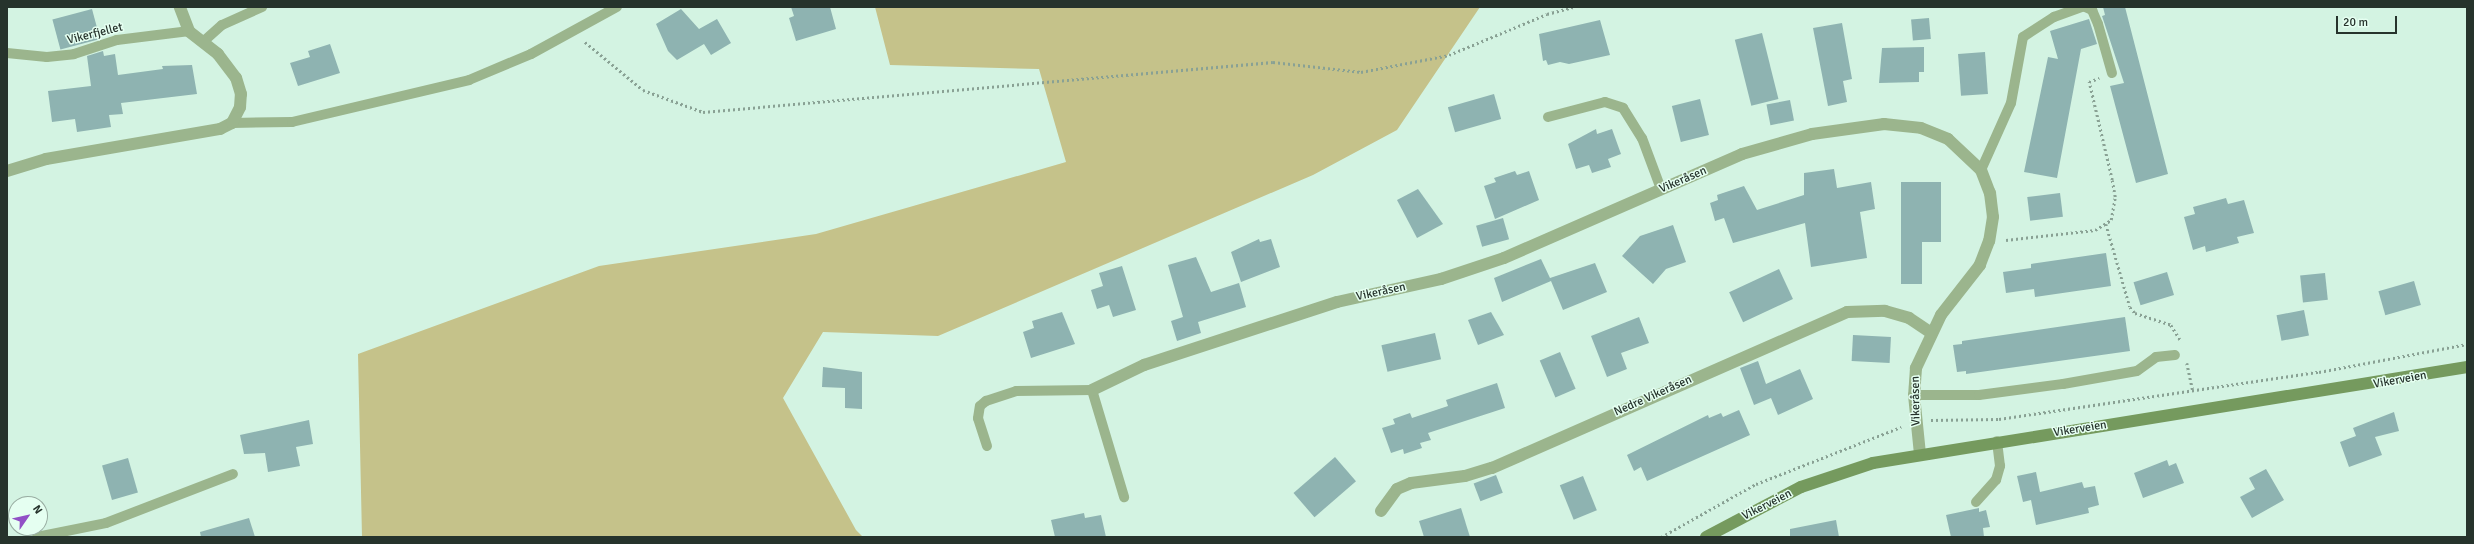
<!DOCTYPE html>
<meta charset="utf-8">
<style>
body{margin:0}
#map{position:relative;width:2474px;height:544px;overflow:hidden;background:#d3f3e2;font-family:Signika,sans-serif}
div>[style]{position:absolute}
[style*='--x']{left:calc(var(--x)*1px);top:calc(var(--y)*1px);width:calc(var(--w)*1px);rotate:calc(var(--a)*1deg)}
.green>*{inset:0;background:#c5c28a}
.building>*{inset:0;background:#8eb3b1;transform-origin:0 0}
.path>*{height:2.5px;margin-top:-1.25px;transform-origin:0;background:repeating-linear-gradient(90deg,#89a194 0 2px,transparent 0 5px)}
.lane>*{height:10px;margin:-5px;padding:0 5px;transform-origin:5px;border-radius:5px;background:#9bb58d}
.street>*{height:12px;margin:-6px;padding:0 6px;transform-origin:6px;border-radius:6px;background:#9bb58d}
.secondary>*{height:12px;margin:-6px;padding:0 6px;transform-origin:6px;border-radius:6px;background:#759a5e}
span{translate:-50% -50%;white-space:nowrap;text-align:center;line-height:1.15;-webkit-text-stroke:3px #e5fff1;paint-order:stroke}
.street-label{font-size:12px;color:#26332c}
.frame{position:absolute;inset:0;border:8px solid #26332c;pointer-events:none}
.north{position:absolute;left:8px;top:496px;width:40px;height:40px;box-sizing:border-box;background:#e5fff1;border:1px solid #99ada2;border-radius:50%;rotate:56deg;font-size:11px;font-weight:700;line-height:16px;text-align:center;color:#26332c}
.north::after{content:'';display:block;margin:auto;width:14px;height:18px;background:#9150c6;clip-path:polygon(50% 0,100% 100%,50% 72%,0 100%)}
.scale{position:absolute;left:2336px;top:16px;width:61px;height:18px;box-sizing:border-box;border:2px solid #26332c;border-top:0;padding-left:5px;font-size:12px;line-height:14px;white-space:nowrap;color:#26332c;-webkit-text-stroke:3px #e5fff1;paint-order:stroke}
</style>
<div id="map">
<div class="green">
<i style="clip-path:polygon(875px 7px,1480px 7px,1397px 130px,1313px 175px,938px 336px,823px 332px,783px 398px,856px 530px,863px 537px,362px 537px,358px 354px,599px 266px,816px 234px,1066px 162px,1039px 69px,890px 65px)"></i>
</div>
<div class="building">
<i style="clip-path:polygon(791px 7px,830px 7px,836px 29px,796px 41px,789px 18px,794px 16px)"></i>
<i style="clip-path:polygon(2103px 7px,2125px 7px,2168px 174px,2136px 183px,2110px 86px,2124px 83px,2102px 16px,2105px 15px)"></i>
<i style="left:92px;top:9px;width:31px;height:41px;rotate:75deg"></i>
<i style="clip-path:polygon(681px 9px,699px 29px,717px 19px,731px 43px,711px 55px,704px 44px,677px 60px,668px 51px,656px 24px)"></i>
<i style="left:1929px;top:18px;width:21px;height:18px;rotate:85deg"></i>
<i style="clip-path:polygon(2089px 19px,2097px 44px,2081px 49px,2057px 178px,2024px 172px,2048px 57px,2058px 59px,2050px 31px)"></i>
<i style="clip-path:polygon(1600px 20px,1610px 55px,1569px 64px,1560px 62px,1548px 65px,1546px 60px,1543px 61px,1539px 34px)"></i>
<i style="clip-path:polygon(1842px 23px,1852px 79px,1843px 81px,1847px 102px,1828px 106px,1813px 28px)"></i>
<i style="left:1762px;top:33px;width:68px;height:28px;rotate:76deg"></i>
<i style="clip-path:polygon(330px 44px,340px 73px,298px 86px,290px 63px,310px 57px,308px 51px)"></i>
<i style="clip-path:polygon(1924px 47px,1924px 72px,1919px 72px,1919px 82px,1879px 83px,1882px 48px)"></i>
<i style="clip-path:polygon(103px 51px,104px 56px,115px 54px,118px 75px,163px 69px,162px 66px,192px 65px,197px 94px,121px 103px,123px 114px,109px 115px,111px 127px,77px 132px,75px 119px,52px 122px,48px 91px,91px 86px,87px 56px)"></i>
<i style="left:1985px;top:52px;width:42px;height:27px;rotate:86deg"></i>
<i style="left:1494px;top:94px;width:26px;height:48px;rotate:74deg"></i>
<i style="left:1700px;top:99px;width:37px;height:29px;rotate:76deg"></i>
<i style="left:1790px;top:100px;width:21px;height:24px;rotate:79deg"></i>
<i style="clip-path:polygon(1596px 129px,1597px 134px,1612px 129px,1621px 154px,1608px 159px,1611px 167px,1592px 173px,1589px 165px,1576px 169px,1568px 144px)"></i>
<i style="clip-path:polygon(1834px 169px,1837px 188px,1871px 182px,1875px 209px,1860px 212px,1867px 258px,1811px 267px,1805px 223px,1733px 243px,1724px 218px,1715px 221px,1710px 203px,1718px 200px,1717px 195px,1744px 186px,1757px 210px,1804px 195px,1804px 173px)"></i>
<i style="clip-path:polygon(1515px 171px,1517px 175px,1529px 171px,1539px 200px,1495px 219px,1484px 186px,1496px 182px,1494px 178px)"></i>
<i style="clip-path:polygon(1901px 182px,1941px 182px,1941px 242px,1922px 242px,1922px 284px,1901px 284px)"></i>
<i style="clip-path:polygon(1418px 189px,1443px 224px,1417px 238px,1397px 200px)"></i>
<i style="left:2060px;top:193px;width:24px;height:33px;rotate:83deg"></i>
<i style="clip-path:polygon(2226px 198px,2228px 204px,2244px 200px,2254px 233px,2237px 237px,2239px 243px,2206px 252px,2205px 246px,2193px 250px,2184px 217px,2195px 214px,2193px 207px)"></i>
<i style="left:1503px;top:218px;width:22px;height:28px;rotate:74deg"></i>
<i style="clip-path:polygon(1673px 225px,1686px 262px,1666px 269px,1653px 284px,1622px 256px,1640px 236px)"></i>
<i style="clip-path:polygon(1259px 239px,1260px 242px,1271px 239px,1280px 267px,1241px 282px,1231px 252px)"></i>
<i style="clip-path:polygon(2106px 253px,2111px 286px,2035px 297px,2034px 289px,2006px 293px,2003px 272px,2031px 268px,2031px 264px)"></i>
<i style="clip-path:polygon(1196px 257px,1211px 292px,1239px 283px,1246px 307px,1198px 322px,1201px 333px,1177px 341px,1171px 321px,1183px 317px,1168px 265px)"></i>
<i style="clip-path:polygon(1541px 259px,1550px 278px,1595px 263px,1607px 292px,1563px 310px,1551px 281px,1502px 302px,1494px 278px)"></i>
<i style="clip-path:polygon(1122px 266px,1136px 310px,1113px 317px,1109px 305px,1097px 309px,1091px 290px,1103px 286px,1099px 273px)"></i>
<i style="left:1779px;top:269px;width:33px;height:55px;rotate:65deg"></i>
<i style="left:2167px;top:272px;width:24px;height:35px;rotate:73deg"></i>
<i style="left:2325px;top:273px;width:27px;height:25px;rotate:84deg"></i>
<i style="left:2414px;top:281px;width:25px;height:37px;rotate:74deg"></i>
<i style="left:2304px;top:310px;width:26px;height:28px;rotate:79deg"></i>
<i style="clip-path:polygon(1062px 312px,1075px 344px,1031px 358px,1023px 332px,1034px 328px,1032px 321px)"></i>
<i style="clip-path:polygon(1491px 312px,1504px 335px,1478px 345px,1468px 320px)"></i>
<i style="clip-path:polygon(1639px 317px,1649px 343px,1621px 353px,1627px 369px,1607px 377px,1591px 336px)"></i>
<i style="clip-path:polygon(2125px 317px,2130px 351px,1966px 374px,1966px 371px,1957px 372px,1953px 345px,1962px 344px,1962px 341px)"></i>
<i style="left:1435px;top:333px;width:27px;height:55px;rotate:77deg"></i>
<i style="left:1853px;top:335px;width:38px;height:26px;rotate:3deg"></i>
<i style="left:1560px;top:352px;width:40px;height:22px;rotate:67deg"></i>
<i style="clip-path:polygon(1758px 361px,1766px 384px,1800px 369px,1813px 399px,1778px 415px,1771px 398px,1754px 405px,1740px 368px)"></i>
<i style="clip-path:polygon(823px 367px,862px 372px,862px 409px,845px 408px,845px 388px,822px 387px)"></i>
<i style="clip-path:polygon(1497px 383px,1505px 408px,1428px 433px,1431px 440px,1420px 443px,1422px 448px,1404px 454px,1403px 449px,1391px 453px,1382px 428px,1395px 424px,1393px 419px,1410px 413px,1412px 418px,1448px 406px,1446px 400px)"></i>
<i style="clip-path:polygon(1739px 410px,1750px 435px,1647px 481px,1641px 467px,1634px 471px,1627px 455px,1708px 415px,1709px 418px,1721px 413px,1723px 417px)"></i>
<i style="clip-path:polygon(2394px 412px,2399px 431px,2375px 437px,2382px 455px,2349px 467px,2340px 442px,2356px 436px,2353px 428px)"></i>
<i style="clip-path:polygon(309px 420px,313px 444px,296px 447px,300px 466px,268px 472px,265px 453px,244px 454px,240px 435px)"></i>
<i style="left:1335px;top:457px;width:32px;height:55px;rotate:49deg"></i>
<i style="left:128px;top:458px;width:36px;height:27px;rotate:74deg"></i>
<i style="clip-path:polygon(2167px 460px,2169px 466px,2176px 463px,2184px 483px,2143px 498px,2134px 473px)"></i>
<i style="clip-path:polygon(2266px 469px,2284px 500px,2252px 518px,2240px 497px,2255px 489px,2249px 478px)"></i>
<i style="clip-path:polygon(2036px 472px,2040px 492px,2082px 482px,2084px 488px,2095px 486px,2099px 505px,2088px 508px,2089px 513px,2036px 525px,2031px 500px,2023px 502px,2017px 476px)"></i>
<i style="left:1496px;top:475px;width:19px;height:24px;rotate:69deg"></i>
<i style="left:1583px;top:476px;width:37px;height:25px;rotate:68deg"></i>
<i style="clip-path:polygon(1461px 508px,1470px 537px,1424px 537px,1419px 521px)"></i>
<i style="clip-path:polygon(1979px 508px,1979px 512px,1986px 510px,1990px 527px,1983px 528px,1984px 537px,1951px 537px,1946px 515px)"></i>
<i style="clip-path:polygon(1084px 513px,1085px 518px,1101px 515px,1106px 537px,1055px 537px,1051px 520px)"></i>
<i style="clip-path:polygon(249px 518px,255px 537px,201px 537px,200px 532px)"></i>
<i style="clip-path:polygon(1836px 520px,1839px 537px,1790px 537px,1790px 529px)"></i>
</div>
<div class="path">
<i style="--x:585;--y:42;--w:75;--a:39.6"></i>
<i style="--x:643;--y:90;--w:64;--a:20.1"></i>
<i style="--x:703;--y:112;--w:572;--a:-5.01"></i>
<i style="--x:1273;--y:62;--w:89;--a:6.5"></i>
<i style="--x:1361;--y:72;--w:90;--a:-10.9"></i>
<i style="--x:1449;--y:55;--w:106;--a:-22.7"></i>
<i style="--x:1547;--y:14;--w:28;--a:-15"></i>
<i style="--x:2106;--y:224;--w:86;--a:73.9"></i>
<i style="--x:2130;--y:307;--w:8;--a:50"></i>
<i style="--x:2135;--y:313;--w:38;--a:18"></i>
<i style="--x:2171;--y:325;--w:19;--a:58"></i>
<i style="--x:2006;--y:240;--w:90;--a:-6.4"></i>
<i style="--x:2095;--y:230;--w:19;--a:-32"></i>
<i style="--x:2111;--y:220;--w:23;--a:-80"></i>
<i style="--x:2115;--y:197;--w:17;--a:-100"></i>
<i style="--x:2112;--y:180;--w:101;--a:-103.2"></i>
<i style="--x:2089;--y:82;--w:11;--a:-22"></i>
<i style="--x:2187;--y:363;--w:29;--a:78"></i>
<i style="--x:1931;--y:420;--w:68;--a:-0.8"></i>
<i style="--x:1999;--y:419;--w:323;--a:-8.4"></i>
<i style="--x:2319;--y:372;--w:151;--a:-10.7"></i>
<i style="--x:1661;--y:537;--w:109;--a:-29.2"></i>
<i style="--x:1756;--y:484;--w:156;--a:-21.5"></i>
</div>
<div class="lane">
<i style="--x:2085;--y:7;--w:8;--a:23"></i>
<i style="--x:2092;--y:10;--w:15;--a:67"></i>
<i style="--x:2098;--y:24;--w:51;--a:74.1"></i>
<i style="--x:204;--y:41;--w:24;--a:-42"></i>
<i style="--x:222;--y:25;--w:44;--a:-24.2"></i>
<i style="--x:7;--y:53;--w:40;--a:5.7"></i>
<i style="--x:47;--y:57;--w:27;--a:-6"></i>
<i style="--x:74;--y:54;--w:45;--a:-18"></i>
<i style="--x:117;--y:40;--w:73;--a:-7.1"></i>
<i style="--x:1548;--y:117;--w:59;--a:-14.7"></i>
<i style="--x:1605;--y:102;--w:19;--a:18"></i>
<i style="--x:1623;--y:108;--w:36;--a:58"></i>
<i style="--x:1642;--y:138;--w:54;--a:69.6"></i>
<i style="--x:232;--y:123;--w:60;--a:-1"></i>
<i style="--x:292;--y:122;--w:182;--a:-13.3"></i>
<i style="--x:469;--y:80;--w:67;--a:-22.8"></i>
<i style="--x:531;--y:54;--w:98;--a:-28.7"></i>
<i style="--x:1981;--y:170;--w:73;--a:-65.9"></i>
<i style="--x:2011;--y:103;--w:67;--a:-79.7"></i>
<i style="--x:2023;--y:37;--w:37;--a:-33"></i>
<i style="--x:2054;--y:17;--w:30;--a:-20"></i>
<i style="--x:1914;--y:395;--w:65;--a:0"></i>
<i style="--x:1979;--y:395;--w:85;--a:-7.5"></i>
<i style="--x:2063;--y:384;--w:75;--a:-10"></i>
<i style="--x:2137;--y:371;--w:24;--a:-36"></i>
<i style="--x:2156;--y:357;--w:19;--a:-6"></i>
<i style="--x:987;--y:446;--w:29;--a:-108"></i>
<i style="--x:978;--y:418;--w:12;--a:-81"></i>
<i style="--x:980;--y:406;--w:8;--a:-40"></i>
<i style="--x:986;--y:401;--w:32;--a:-18"></i>
<i style="--x:1016;--y:391;--w:76;--a:-0.8"></i>
<i style="--x:1092;--y:390;--w:112;--a:73.3"></i>
<i style="--x:1976;--y:502;--w:30;--a:-48"></i>
<i style="--x:1996;--y:480;--w:15;--a:-74"></i>
<i style="--x:2000;--y:466;--w:25;--a:-97"></i>
<i style="--x:37;--y:537;--w:70;--a:-11.5"></i>
<i style="--x:106;--y:523;--w:136;--a:-21.1"></i>
</div>
<div class="street">
<i style="--x:7;--y:171;--w:41;--a:-17.1"></i>
<i style="--x:46;--y:159;--w:177;--a:-9.8"></i>
<i style="--x:220;--y:129;--w:13;--a:-27"></i>
<i style="--x:232;--y:123;--w:18;--a:-63"></i>
<i style="--x:240;--y:107;--w:13;--a:-86"></i>
<i style="--x:241;--y:94;--w:17;--a:-107"></i>
<i style="--x:236;--y:78;--w:30;--a:-127"></i>
<i style="--x:218;--y:54;--w:37;--a:-142"></i>
<i style="--x:189;--y:31;--w:26;--a:-111"></i>
<i style="--x:1092;--y:390;--w:58;--a:-25.7"></i>
<i style="--x:1144;--y:365;--w:203;--a:-18.1"></i>
<i style="--x:1337;--y:302;--w:107;--a:-12.5"></i>
<i style="--x:1441;--y:279;--w:66;--a:-18.4"></i>
<i style="--x:1504;--y:258;--w:260;--a:-23.6"></i>
<i style="--x:1742;--y:154;--w:73;--a:-15.9"></i>
<i style="--x:1812;--y:134;--w:73;--a:-7.9"></i>
<i style="--x:1884;--y:124;--w:37;--a:6"></i>
<i style="--x:1921;--y:128;--w:29;--a:22"></i>
<i style="--x:1948;--y:139;--w:45;--a:43.2"></i>
<i style="--x:1981;--y:170;--w:25;--a:69"></i>
<i style="--x:1990;--y:193;--w:24;--a:83"></i>
<i style="--x:1993;--y:217;--w:24;--a:99"></i>
<i style="--x:1989;--y:241;--w:26;--a:111"></i>
<i style="--x:1980;--y:265;--w:63;--a:128"></i>
<i style="--x:1941;--y:315;--w:59;--a:115.3"></i>
<i style="--x:1916;--y:368;--w:27;--a:94"></i>
<i style="--x:1914;--y:395;--w:59;--a:84.2"></i>
<i style="--x:1381;--y:511;--w:27;--a:-54"></i>
<i style="--x:1397;--y:489;--w:15;--a:-23"></i>
<i style="--x:1411;--y:483;--w:54;--a:-7.4"></i>
<i style="--x:1465;--y:476;--w:28;--a:-17"></i>
<i style="--x:1492;--y:468;--w:388;--a:-23.7"></i>
<i style="--x:1847;--y:312;--w:38;--a:-2"></i>
<i style="--x:1885;--y:311;--w:25;--a:16"></i>
<i style="--x:1909;--y:318;--w:27;--a:34"></i>
</div>
<div class="secondary">
<i style="--x:1706;--y:537;--w:107;--a:-27.8"></i>
<i style="--x:1801;--y:487;--w:76;--a:-18.4"></i>
<i style="--x:1873;--y:463;--w:602;--a:-9.18"></i>
</div>
<div class="street-label">
<span style="left:95px;top:34px;rotate:-14deg">Vikerfjellet</span>
<span style="left:1683px;top:180px;rotate:-23deg">Vikeråsen</span>
<span style="left:1381px;top:292px;rotate:-12deg">Vikeråsen</span>
<span style="left:2400px;top:380px;rotate:-10deg">Vikerveien</span>
<span style="left:1653px;top:396px;rotate:-24deg">Nedre Vikeråsen</span>
<span style="left:1916px;top:401px;rotate:-91deg">Vikeråsen</span>
<span style="left:2080px;top:429px;rotate:-9deg">Vikerveien</span>
<span style="left:1767px;top:505px;rotate:-27deg">Vikerveien</span>
</div>
<div class="frame"></div>
<div class="north">N</div>
<div class="scale">20 m</div>
</div>
